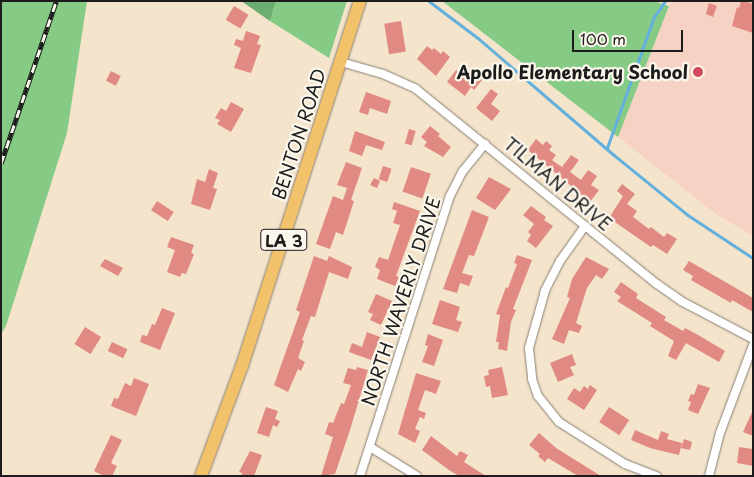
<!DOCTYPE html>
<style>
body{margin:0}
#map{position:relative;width:754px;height:477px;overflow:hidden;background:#f5e4cc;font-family:"Playpen Sans",sans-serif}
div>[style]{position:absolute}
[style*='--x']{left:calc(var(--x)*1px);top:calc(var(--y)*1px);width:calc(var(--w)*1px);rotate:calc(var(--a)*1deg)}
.built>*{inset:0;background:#f6d2c4}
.green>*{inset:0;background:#85ca85}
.forest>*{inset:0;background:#6cae72}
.stream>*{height:2.5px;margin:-1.25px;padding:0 1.25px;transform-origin:1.25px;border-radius:1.25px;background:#63b0dd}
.building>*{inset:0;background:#e18983;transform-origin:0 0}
.roads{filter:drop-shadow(0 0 1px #888074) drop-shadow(0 0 1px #888074)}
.minor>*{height:8px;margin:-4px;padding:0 4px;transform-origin:4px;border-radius:4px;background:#fff}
.primary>*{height:12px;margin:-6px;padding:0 6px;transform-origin:6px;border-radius:6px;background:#f2c26a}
.rail>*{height:4.5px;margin-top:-2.25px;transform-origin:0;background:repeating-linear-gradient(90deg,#fbf7ec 0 8px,#1c1c1c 0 16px);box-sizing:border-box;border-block:1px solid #1c1c1c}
.dots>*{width:14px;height:14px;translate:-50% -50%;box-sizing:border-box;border:2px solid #fbf7ec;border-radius:50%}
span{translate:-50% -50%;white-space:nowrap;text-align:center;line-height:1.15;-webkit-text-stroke:4.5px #fbf7ec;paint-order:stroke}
.shield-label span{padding:1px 4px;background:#fbf7ec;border:1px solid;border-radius:4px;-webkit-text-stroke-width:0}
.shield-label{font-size:16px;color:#1c1c1c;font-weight:700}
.poi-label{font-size:18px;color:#1c1c1c;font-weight:700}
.right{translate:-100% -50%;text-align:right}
.street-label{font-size:18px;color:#1c1c1c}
.frame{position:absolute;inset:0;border:2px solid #1c1c1c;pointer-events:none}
.scale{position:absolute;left:572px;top:30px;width:111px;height:22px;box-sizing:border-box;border:2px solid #1c1c1c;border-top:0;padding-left:6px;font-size:15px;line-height:18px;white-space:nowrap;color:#1c1c1c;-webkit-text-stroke:4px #fbf7ec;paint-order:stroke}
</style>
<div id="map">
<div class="built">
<i style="clip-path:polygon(671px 1px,753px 1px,753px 236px,716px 214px,618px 137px)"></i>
</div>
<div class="green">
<i style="clip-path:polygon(1px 1px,87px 1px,67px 133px,6px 326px,1px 334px)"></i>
<i style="clip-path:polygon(276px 1px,347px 1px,329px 58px,270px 21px)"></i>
<i style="clip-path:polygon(442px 1px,654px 1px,669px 6px,618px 137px)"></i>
</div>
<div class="forest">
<i style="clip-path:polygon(241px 1px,276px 1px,270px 21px)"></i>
</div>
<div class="stream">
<i style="--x:429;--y:1;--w:61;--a:37.1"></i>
<i style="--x:478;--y:38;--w:179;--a:40.7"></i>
<i style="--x:614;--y:155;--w:95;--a:39"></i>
<i style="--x:688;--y:215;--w:78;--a:33.5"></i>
<i style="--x:607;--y:148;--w:139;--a:-70.3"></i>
<i style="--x:654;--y:17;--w:19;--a:-55"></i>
</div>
<div class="building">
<i style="clip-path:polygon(741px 1px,751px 3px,753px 6px,753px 33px,732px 26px,737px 7px,739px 8px)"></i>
<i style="clip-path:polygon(709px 3px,717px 6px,713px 17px,706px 14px)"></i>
<i style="left:234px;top:6px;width:17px;height:16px;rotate:31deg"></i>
<i style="left:401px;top:21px;width:31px;height:17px;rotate:81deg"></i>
<i style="clip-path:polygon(246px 31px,260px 36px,257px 44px,261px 45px,251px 73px,234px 68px,241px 48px,234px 45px,236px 39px,243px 41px)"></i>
<i style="clip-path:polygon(427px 46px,432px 50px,434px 48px,441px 54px,443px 51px,450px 57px,436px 76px,417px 59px)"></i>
<i style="clip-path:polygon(465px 68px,469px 71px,470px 69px,477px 74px,479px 72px,485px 76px,474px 90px,471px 87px,465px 96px,447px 82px,456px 70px,461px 74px)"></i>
<i style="left:111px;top:71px;width:11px;height:11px;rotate:27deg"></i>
<i style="clip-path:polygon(491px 89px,498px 94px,491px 104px,500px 111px,492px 121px,476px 108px)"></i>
<i style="clip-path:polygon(366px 92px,391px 101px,387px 114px,370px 108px,368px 115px,359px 112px)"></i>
<i style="clip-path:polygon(231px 102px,244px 109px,231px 132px,217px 124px,220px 120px,215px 118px,221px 108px,226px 111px)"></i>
<i style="clip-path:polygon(430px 126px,440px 134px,438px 136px,451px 147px,443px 157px,424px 146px,427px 142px,421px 137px)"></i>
<i style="left:409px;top:129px;width:7px;height:15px;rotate:16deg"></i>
<i style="clip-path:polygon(355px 131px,385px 142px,382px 150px,366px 145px,362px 156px,349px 151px)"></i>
<i style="clip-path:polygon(536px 139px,543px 145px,546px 141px,552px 146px,549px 150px,556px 155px,552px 160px,562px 167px,571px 155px,579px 160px,570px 172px,581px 180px,588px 170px,597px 176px,591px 185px,599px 190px,590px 202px,528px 150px)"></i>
<i style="clip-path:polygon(346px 162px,362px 168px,351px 200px,354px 201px,343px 235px,336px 232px,330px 249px,316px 244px,333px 196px,343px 200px,347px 188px,337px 185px)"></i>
<i style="left:383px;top:166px;width:9px;height:14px;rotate:18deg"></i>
<i style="left:411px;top:167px;width:21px;height:26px;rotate:19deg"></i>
<i style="clip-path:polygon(209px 169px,218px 173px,213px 188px,217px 189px,210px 210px,191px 204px,197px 179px,205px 182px)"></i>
<i style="clip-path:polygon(489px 177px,511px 189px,495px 210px,476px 198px)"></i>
<i style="clip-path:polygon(374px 178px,380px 181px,377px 188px,370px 185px)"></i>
<i style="clip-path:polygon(622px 184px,635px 194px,627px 204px,637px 211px,633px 217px,649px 229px,651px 227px,664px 237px,667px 233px,677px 239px,667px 254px,653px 245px,651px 247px,609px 218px,623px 196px,617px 191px)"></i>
<i style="left:157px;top:201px;width:20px;height:11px;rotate:33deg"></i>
<i style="clip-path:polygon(394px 202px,420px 211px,396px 276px,399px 277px,395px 286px,377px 279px,380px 270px,375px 267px,379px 257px,388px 260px,400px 225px,393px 223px,397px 211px,392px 209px)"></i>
<i style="clip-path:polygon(531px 206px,546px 217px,544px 220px,553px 226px,536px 248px,527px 241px,531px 235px,528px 232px,534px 224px,523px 215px)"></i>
<i style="clip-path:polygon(472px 210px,489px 217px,474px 256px,469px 255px,462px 273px,473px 276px,469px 286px,460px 283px,457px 293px,443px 289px)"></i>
<i style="clip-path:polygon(171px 237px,194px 245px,191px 253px,194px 254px,186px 274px,182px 273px,180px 277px,167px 272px,175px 250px,167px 247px)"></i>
<i style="clip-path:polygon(517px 255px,532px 260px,513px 309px,516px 310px,511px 322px,507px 351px,498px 349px,499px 342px,496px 342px,500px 315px,496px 314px,506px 287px,508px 288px,517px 264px,514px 263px)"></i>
<i style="clip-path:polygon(314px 256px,327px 261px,329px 256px,352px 267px,348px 279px,329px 272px,315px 317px,311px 316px,302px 340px,304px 341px,298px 358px,305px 362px,301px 371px,298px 369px,288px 392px,274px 385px,300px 312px,296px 310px)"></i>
<i style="clip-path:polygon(586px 257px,609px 269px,602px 279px,596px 275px,587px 288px,576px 323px,582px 326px,579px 333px,569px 330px,564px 344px,552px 339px,570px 298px,567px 297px,572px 279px)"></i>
<i style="clip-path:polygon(105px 259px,123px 268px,118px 276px,100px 266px)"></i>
<i style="clip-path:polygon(689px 261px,753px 298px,753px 312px,732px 300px,731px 303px,691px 280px,693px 276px,683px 270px)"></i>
<i style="clip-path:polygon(621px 282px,638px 294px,636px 298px,666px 317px,664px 320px,683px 331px,685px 328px,700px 336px,725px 351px,719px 362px,686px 343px,676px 360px,668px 356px,674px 341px,650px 326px,652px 323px,617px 301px,621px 297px,614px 292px)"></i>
<i style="clip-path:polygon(376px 294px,392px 301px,381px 325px,370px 320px,373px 314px,368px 312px)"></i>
<i style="clip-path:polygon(440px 300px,460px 307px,456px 320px,462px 322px,458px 332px,432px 324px)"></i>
<i style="clip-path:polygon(162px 308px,175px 313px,160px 350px,140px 342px,142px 335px,147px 336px,152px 324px,155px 325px)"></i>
<i style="left:85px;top:327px;width:19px;height:20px;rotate:32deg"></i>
<i style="clip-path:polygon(367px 332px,380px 337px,371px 360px,349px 352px,352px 343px,362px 347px)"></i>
<i style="clip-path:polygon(428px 334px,443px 340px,434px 366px,422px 362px,428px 346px,425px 345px)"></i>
<i style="left:112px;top:342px;width:17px;height:10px;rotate:25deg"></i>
<i style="clip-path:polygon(572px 354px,576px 365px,570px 367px,574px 375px,558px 382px,550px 363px)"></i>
<i style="clip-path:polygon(357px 367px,368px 370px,350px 430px,335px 474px,321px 476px,333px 437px,325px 434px,329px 422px,333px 423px,341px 403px,344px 404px,351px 385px,343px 383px,348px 368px,356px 370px)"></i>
<i style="clip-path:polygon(502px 367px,508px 395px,492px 398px,490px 386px,486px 387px,484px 376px,489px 375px,488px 370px)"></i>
<i style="clip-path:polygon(416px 373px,441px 381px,436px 394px,425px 390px,418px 410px,426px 413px,424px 419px,420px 417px,415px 429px,420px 431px,415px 443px,398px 434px)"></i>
<i style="clip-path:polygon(134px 378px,149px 384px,136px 416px,111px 406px,114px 398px,118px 399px,125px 383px,131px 386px)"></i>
<i style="clip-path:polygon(698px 384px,710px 388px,698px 414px,688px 410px,691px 402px,688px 401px,691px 394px,694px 395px)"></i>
<i style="clip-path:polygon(590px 385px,597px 390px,584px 410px,567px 399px,574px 388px,580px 392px,584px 386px,588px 389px)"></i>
<i style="clip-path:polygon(266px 407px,278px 411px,275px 419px,280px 421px,277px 427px,273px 425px,269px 437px,257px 433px)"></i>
<i style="left:609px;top:407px;width:24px;height:18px;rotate:33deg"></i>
<i style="clip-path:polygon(753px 410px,753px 436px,743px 432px)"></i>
<i style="clip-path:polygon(635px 430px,658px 440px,661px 431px,669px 434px,667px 439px,682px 443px,679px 455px,650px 448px,631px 440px)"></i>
<i style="clip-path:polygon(539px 433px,556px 448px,601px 476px,578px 476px,548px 458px,545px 462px,538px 456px,540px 454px,529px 445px)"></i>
<i style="clip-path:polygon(111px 435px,122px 440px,111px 463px,117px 466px,112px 476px,104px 476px,94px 471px)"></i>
<i style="clip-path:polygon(431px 436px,457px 456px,460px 451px,468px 455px,464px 462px,486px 476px,459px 476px,449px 470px,422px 450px)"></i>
<i style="clip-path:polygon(684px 439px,692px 442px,690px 450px,681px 448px)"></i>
<i style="clip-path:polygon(739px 447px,753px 449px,753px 466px,737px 463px)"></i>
<i style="clip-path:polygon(250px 451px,262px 455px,254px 476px,241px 476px,242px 473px,239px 472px)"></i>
</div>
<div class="roads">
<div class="minor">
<i style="--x:341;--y:62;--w:44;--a:15.9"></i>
<i style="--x:383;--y:74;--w:36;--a:24"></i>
<i style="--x:416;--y:89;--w:310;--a:39"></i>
<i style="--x:657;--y:284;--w:29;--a:35"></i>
<i style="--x:681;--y:301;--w:81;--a:27.8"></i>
<i style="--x:585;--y:226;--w:43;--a:125.5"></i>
<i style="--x:560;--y:261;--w:34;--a:117"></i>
<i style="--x:545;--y:291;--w:59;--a:105.7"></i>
<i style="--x:529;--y:348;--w:31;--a:84"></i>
<i style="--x:532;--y:379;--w:18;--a:71"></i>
<i style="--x:538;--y:396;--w:33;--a:51"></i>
<i style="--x:559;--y:422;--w:78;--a:32.5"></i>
<i style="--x:625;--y:464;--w:34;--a:21"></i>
<i style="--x:370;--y:447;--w:55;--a:31.7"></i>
<i style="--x:360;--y:476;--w:294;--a:-72.2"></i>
<i style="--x:450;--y:196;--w:28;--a:-63"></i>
<i style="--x:463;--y:171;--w:35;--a:-51"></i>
<i style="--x:709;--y:476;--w:44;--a:-75.7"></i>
<i style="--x:720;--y:433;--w:94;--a:-69.4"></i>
</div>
<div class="primary">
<i style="--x:201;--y:476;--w:117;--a:-69.6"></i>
<i style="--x:242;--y:366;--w:384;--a:-72.1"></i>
</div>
</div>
<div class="rail">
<i style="--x:1;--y:163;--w:171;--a:-71.2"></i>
</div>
<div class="dots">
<i style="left:698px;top:72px;background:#d1495b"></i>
</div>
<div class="shield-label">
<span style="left:284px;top:240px">LA 3</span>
</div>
<div class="poi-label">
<span class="right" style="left:688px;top:72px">Apollo Elementary School</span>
</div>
<div class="street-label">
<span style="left:299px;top:134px;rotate:-72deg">BENTON ROAD</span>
<span style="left:558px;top:184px;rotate:40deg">TILMAN DRIVE</span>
<span style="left:401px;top:301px;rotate:-72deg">NORTH WAVERLY DRIVE</span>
</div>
<div class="frame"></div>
<div class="scale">100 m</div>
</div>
